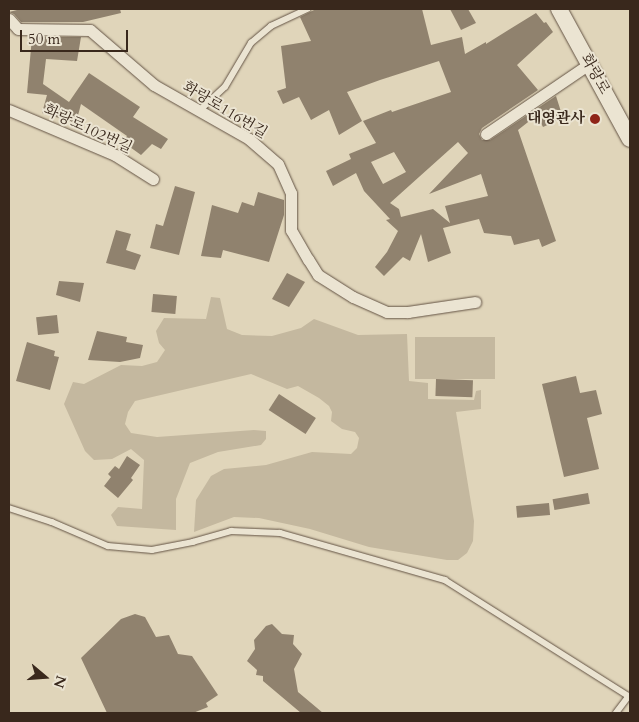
<!DOCTYPE html>
<meta charset="utf-8">
<style>
body{margin:0}
#map{position:relative;width:639px;height:722px;overflow:hidden;background:#e0d5ba;font-family:Cardo,"Noto Serif KR",serif}
div>[style]{position:absolute}
[style*='--x']{left:calc(var(--x)*1px);top:calc(var(--y)*1px);width:calc(var(--w)*1px);rotate:calc(var(--a)*1deg)}
.green>*{inset:0;background:#c4b89f;transform-origin:0 0}
.building>*{inset:0;background:#90826e;transform-origin:0 0}
.roads{filter:drop-shadow(0 0 1px #635344) drop-shadow(0 0 1px #635344)}
.service>*{height:5.5px;margin:-2.75px;padding:0 2.75px;transform-origin:2.75px;border-radius:2.75px;background:#ebe4d2}
.minor>*{height:11px;margin:-5.5px;padding:0 5.5px;transform-origin:5.5px;border-radius:5.5px;background:#ebe4d2}
.secondary>*{height:16px;margin:-8px;padding:0 8px;transform-origin:8px;border-radius:8px;background:#ebe4d2}
.dots>*{width:14px;height:14px;translate:-50% -50%;box-sizing:border-box;border:2px solid #ebe4d2;border-radius:50%}
span{translate:-50% -50%;white-space:nowrap;text-align:center;line-height:1.15;-webkit-text-stroke:4px #ebe4d2;paint-order:stroke}
.street-label{font-size:15px;color:#39281c}
.poi-label{font-size:15px;color:#39281c;font-weight:700}
.right{translate:-100% -50%;text-align:right}
.frame{position:absolute;inset:0;border:10px solid #39281c;pointer-events:none}
.north{position:absolute;left:20px;top:652px;width:50px;height:50px;-webkit-text-stroke:4px #ebe4d2;paint-order:stroke;rotate:108deg;font-size:14px;font-weight:700;line-height:20px;text-align:center;color:#39281c}
.north::after{content:'';display:block;margin:auto;width:18px;height:22px;background:#39281c;clip-path:polygon(50% 0,100% 100%,50% 72%,0 100%)}
.scale{position:absolute;left:20px;top:30px;width:108px;height:22px;box-sizing:border-box;border:2px solid #39281c;border-top:0;padding-left:6px;font-size:15px;line-height:18px;white-space:nowrap;color:#39281c;-webkit-text-stroke:4px #ebe4d2;paint-order:stroke}
</style>
<div id="map">
<div class="green">
<i style="clip-path:polygon(211px 297px,220px 298px,227px 329px,242px 335px,272px 336px,301px 328px,314px 319px,358px 335px,407px 334px,409px 381px,428px 383px,428px 399px,474px 400px,476px 391px,481px 390px,481px 409px,456px 412px,474px 521px,473px 541px,467px 553px,458px 560px,447px 560px,369px 547px,310px 529px,259px 518px,234px 517px,194px 532px,196px 500px,211px 476px,224px 469px,266px 465px,312px 452px,351px 454px,357px 448px,359px 438px,355px 432px,342px 429px,331px 421px,332px 412px,329px 406px,319px 398px,298px 386px,287px 389px,251px 374px,135px 401px,128px 412px,125px 424px,131px 433px,157px 437px,254px 430px,266px 431px,266px 439px,261px 445px,218px 452px,190px 463px,176px 499px,176px 530px,117px 526px,111px 515px,118px 507px,142px 509px,144px 460px,131px 449px,112px 459px,94px 460px,85px 451px,64px 404px,73px 382px,84px 384px,121px 365px,142px 366px,157px 362px,165px 350px,159px 343px,156px 331px,164px 318px,206px 319px)"></i>
<i style="left:415px;top:337px;width:80px;height:42px"></i>
</div>
<div class="building">
<i style="clip-path:polygon(21px 9px,120px 9px,121px 13px,83px 22px,21px 22px,14px 14px,9px 12px)"></i>
<i style="clip-path:polygon(evenodd,316px 9px,422px 9px,431px 45px,462px 37px,465px 54px,486px 42px,486px 44px,536px 13px,544px 23px,546px 22px,553px 32px,517px 65px,538px 90px,482px 128px,479px 134px,482px 140px,490px 140px,556px 96px,563px 118px,543px 127px,537px 115px,518px 130px,556px 241px,542px 247px,539px 239px,514px 245px,511px 236px,484px 233px,479px 219px,443px 228px,451px 253px,428px 262px,421px 234px,410px 261px,403px 257px,384px 276px,375px 267px,387px 252px,398px 231px,386px 220px,390px 219px,364px 191px,356px 173px,333px 186px,326px 171px,351px 159px,349px 154px,376px 143px,363px 121px,391px 110px,392px 112px,451px 92px,439px 61px,380px 80px,347px 92px,362px 121px,339px 135px,329px 110px,311px 120px,299px 97px,283px 104px,277px 91px,286px 88px,281px 46px,311px 41px,300px 17px,316px 9px,458px 142px,468px 153px,429px 194px,481px 174px,488px 196px,445px 206px,450px 223px,433px 209px,401px 217px,399px 209px,390px 203px,458px 142px,316px 9px,394px 152px,406px 172px,383px 184px,371px 162px,394px 152px)"></i>
<i style="clip-path:polygon(450px 9px,468px 9px,476px 23px,461px 30px)"></i>
<i style="clip-path:polygon(32px 37px,81px 37px,77px 61px,46px 59px,43px 84px,69px 102px,89px 73px,140px 107px,133px 117px,168px 139px,161px 149px,152px 144px,141px 155px,123px 142px,127px 136px,81px 104px,76px 123px,42px 113px,47px 95px,27px 93px)"></i>
<i style="clip-path:polygon(175px 186px,195px 192px,179px 255px,150px 248px,156px 224px,163px 226px)"></i>
<i style="clip-path:polygon(258px 192px,284px 200px,284px 215px,269px 262px,223px 250px,221px 258px,201px 256px,212px 205px,238px 213px,242px 202px,254px 206px)"></i>
<i style="clip-path:polygon(116px 230px,131px 234px,126px 250px,141px 255px,135px 270px,106px 263px)"></i>
<i style="clip-path:polygon(287px 273px,305px 282px,289px 307px,272px 299px)"></i>
<i style="clip-path:polygon(59px 281px,84px 283px,80px 302px,56px 295px)"></i>
<i style="left:153px;top:294px;width:24px;height:18px;rotate:5deg"></i>
<i style="left:57px;top:315px;width:18px;height:21px;rotate:84deg"></i>
<i style="clip-path:polygon(97px 331px,127px 337px,126px 342px,143px 345px,140px 358px,120px 362px,88px 360px)"></i>
<i style="clip-path:polygon(27px 342px,55px 351px,54px 356px,59px 357px,50px 390px,16px 381px)"></i>
<i style="clip-path:polygon(576px 376px,580px 393px,596px 390px,602px 414px,587px 418px,599px 469px,564px 477px,542px 384px)"></i>
<i style="left:436px;top:379px;width:37px;height:17px;rotate:2deg"></i>
<i style="left:279px;top:394px;width:44px;height:19px;rotate:33deg"></i>
<i style="clip-path:polygon(127px 456px,140px 465px,131px 478px,133px 480px,118px 498px,104px 486px,111px 477px,108px 474px,115px 466px,119px 469px)"></i>
<i style="left:588px;top:493px;width:11px;height:36px;rotate:80deg"></i>
<i style="left:549px;top:503px;width:12px;height:33px;rotate:85deg"></i>
<i style="clip-path:polygon(135px 614px,145px 617px,156px 637px,169px 635px,178px 654px,192px 656px,218px 695px,206px 703px,208px 707px,193px 713px,107px 713px,81px 658px,121px 619px)"></i>
<i style="clip-path:polygon(272px 624px,282px 634px,294px 635px,293px 644px,302px 654px,294px 669px,298px 692px,323px 713px,301px 713px,263px 681px,263px 676px,256px 675px,257px 670px,247px 661px,255px 649px,254px 640px,266px 626px)"></i>
</div>
<div class="roads">
<div class="service">
<i style="--x:199;--y:111;--w:35;--a:-43"></i>
<i style="--x:225;--y:87;--w:51;--a:-59.4"></i>
<i style="--x:251;--y:43;--w:26;--a:-40"></i>
<i style="--x:271;--y:26;--w:40;--a:-25"></i>
<i style="--x:9;--y:508;--w:45;--a:18"></i>
<i style="--x:52;--y:522;--w:61;--a:23.2"></i>
<i style="--x:108;--y:546;--w:44;--a:5.2"></i>
<i style="--x:152;--y:550;--w:42;--a:-11"></i>
<i style="--x:193;--y:542;--w:40;--a:-16"></i>
<i style="--x:231;--y:531;--w:49;--a:2.3"></i>
<i style="--x:280;--y:533;--w:172;--a:15.9"></i>
<i style="--x:445;--y:580;--w:219;--a:32.3"></i>
<i style="--x:616;--y:713;--w:21;--a:-53"></i>
</div>
<div class="minor">
<i style="--x:9;--y:19;--w:13;--a:48"></i>
<i style="--x:18;--y:29;--w:72;--a:0.8"></i>
<i style="--x:90;--y:30;--w:84;--a:40.7"></i>
<i style="--x:154;--y:85;--w:109;--a:29.6"></i>
<i style="--x:249;--y:139;--w:38;--a:41"></i>
<i style="--x:278;--y:164;--w:32;--a:66"></i>
<i style="--x:291;--y:193;--w:37;--a:90"></i>
<i style="--x:291;--y:230;--w:34;--a:60"></i>
<i style="--x:308;--y:259;--w:19;--a:58"></i>
<i style="--x:318;--y:275;--w:41;--a:32.2"></i>
<i style="--x:353;--y:297;--w:37;--a:24"></i>
<i style="--x:387;--y:312;--w:21;--a:0"></i>
<i style="--x:408;--y:312;--w:68;--a:-8.5"></i>
<i style="--x:9;--y:110;--w:115;--a:23"></i>
<i style="--x:115;--y:155;--w:45;--a:32.3"></i>
<i style="--x:486;--y:134;--w:125;--a:-34.2"></i>
</div>
<div class="secondary">
<i style="--x:559;--y:9;--w:148;--a:61.4"></i>
</div>
</div>
<div class="dots">
<i style="left:595px;top:119px;background:#8f2418"></i>
</div>
<div class="street-label">
<span style="left:595px;top:74px;rotate:61deg">화랑로</span>
<span style="left:225px;top:110px;rotate:31deg">화랑로116번길</span>
<span style="left:88px;top:129px;rotate:25deg">화랑로102번길</span>
</div>
<div class="poi-label">
<span class="right" style="left:585px;top:119px">대영관사</span>
</div>
<div class="frame"></div>
<div class="north">N</div>
<div class="scale">50 m</div>
</div>
